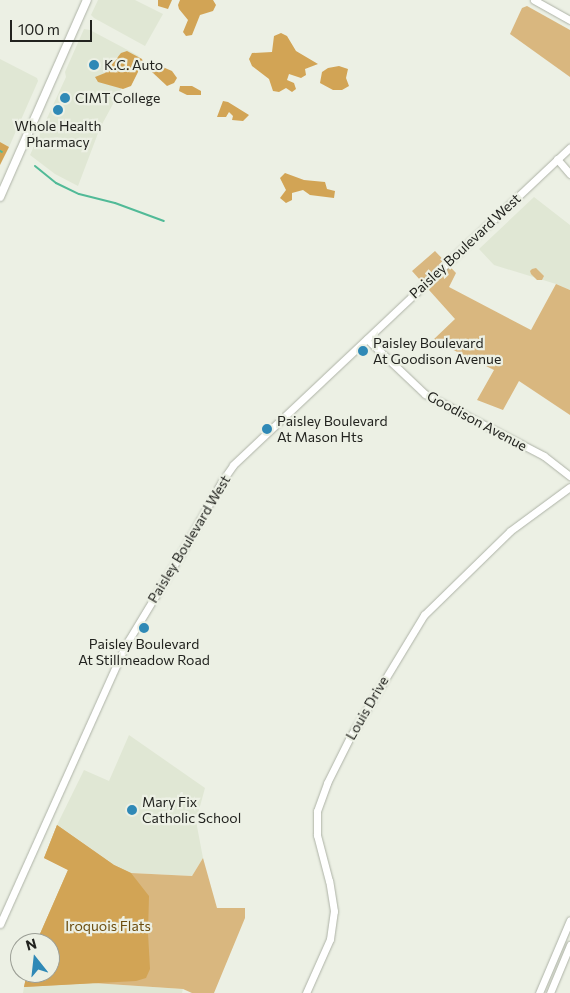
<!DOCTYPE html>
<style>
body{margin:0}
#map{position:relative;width:570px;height:993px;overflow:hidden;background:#ecf0e4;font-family:Commissioner,sans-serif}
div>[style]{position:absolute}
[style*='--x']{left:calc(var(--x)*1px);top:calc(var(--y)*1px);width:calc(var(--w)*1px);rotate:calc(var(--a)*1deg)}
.built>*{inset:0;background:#e0e7d4}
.green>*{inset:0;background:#d9b77f}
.forest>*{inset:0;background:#d2a455}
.stream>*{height:2px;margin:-1px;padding:0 1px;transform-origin:1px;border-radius:1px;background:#51ba97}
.roads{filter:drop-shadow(0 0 1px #adb2a6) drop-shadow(0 0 1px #adb2a6)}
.secondary>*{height:7px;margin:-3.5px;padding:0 3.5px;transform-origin:3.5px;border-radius:3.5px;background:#fff}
.primary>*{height:8px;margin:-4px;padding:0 4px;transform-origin:4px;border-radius:4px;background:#fff}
.dots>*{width:14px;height:14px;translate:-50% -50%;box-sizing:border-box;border:2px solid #ecf0e4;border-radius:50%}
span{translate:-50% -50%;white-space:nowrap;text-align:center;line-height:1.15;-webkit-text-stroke:4.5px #ecf0e4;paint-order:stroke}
.poi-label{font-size:14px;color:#22231f}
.left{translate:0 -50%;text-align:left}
.street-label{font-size:14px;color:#22231f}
.park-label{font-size:14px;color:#6c4d0f}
.north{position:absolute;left:10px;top:933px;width:50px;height:50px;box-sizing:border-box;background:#ecf0e4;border:1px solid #9b9e95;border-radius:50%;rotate:344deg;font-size:14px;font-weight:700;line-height:20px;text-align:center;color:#22231f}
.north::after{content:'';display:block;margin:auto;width:18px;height:22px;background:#2f89b6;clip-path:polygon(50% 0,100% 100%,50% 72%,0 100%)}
.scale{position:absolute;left:10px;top:20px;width:82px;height:22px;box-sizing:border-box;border:2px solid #22231f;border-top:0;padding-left:6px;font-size:15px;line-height:18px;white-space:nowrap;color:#22231f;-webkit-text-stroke:4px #ecf0e4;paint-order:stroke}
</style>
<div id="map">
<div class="built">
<i style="clip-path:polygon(98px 0,135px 0,163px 14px,145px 46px,94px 18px,91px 15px)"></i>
<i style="clip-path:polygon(84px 29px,90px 30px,139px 56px,100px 128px,78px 186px,55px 174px,30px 155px,66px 77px,65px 72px)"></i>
<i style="clip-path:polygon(0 59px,37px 78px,38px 81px,9px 147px,0 142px)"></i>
<i style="clip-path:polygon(534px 197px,570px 225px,570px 290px,556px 284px,494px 265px,479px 249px)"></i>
<i style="clip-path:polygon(129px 735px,205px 788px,196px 821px,203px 858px,192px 876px,131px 873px,114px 865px,57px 825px,84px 770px,109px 781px)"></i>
<i style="clip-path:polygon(93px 983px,183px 989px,182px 993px,23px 993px,24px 987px)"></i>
</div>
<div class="green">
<i style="clip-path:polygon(527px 6px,570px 30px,570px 77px,510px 34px,522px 8px)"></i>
<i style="clip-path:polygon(435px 251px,456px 273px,449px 287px,531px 330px,556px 284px,570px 290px,570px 415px,519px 381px,503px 410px,477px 400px,494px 370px,433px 340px,455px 319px,412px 271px)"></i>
<i style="clip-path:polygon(536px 268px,544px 276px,542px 280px,537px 280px,531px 274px,530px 271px,532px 269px)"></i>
<i style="clip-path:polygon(57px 825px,114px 865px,131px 873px,192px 876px,203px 858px,217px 908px,245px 908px,245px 918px,214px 993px,192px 993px,183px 989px,93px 983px,24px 987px,27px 973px,50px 973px,50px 943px,36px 943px,68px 870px,44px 858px)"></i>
</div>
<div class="forest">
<i style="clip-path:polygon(172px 0,168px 9px,158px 6px,158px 0)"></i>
<i style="clip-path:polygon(180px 0,213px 0,216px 5px,213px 11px,200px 15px,192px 35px,186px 36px,183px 32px,188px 20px,179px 9px,178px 5px)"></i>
<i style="clip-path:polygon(281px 33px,287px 36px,296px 51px,318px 64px,305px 69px,306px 75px,301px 78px,289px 74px,287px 80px,294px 83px,296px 89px,292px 92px,286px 88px,279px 92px,273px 91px,269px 79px,252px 66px,249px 59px,252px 53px,272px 52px,274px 36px)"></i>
<i style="clip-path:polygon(127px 51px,142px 59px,145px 68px,138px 72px,131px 86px,123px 89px,98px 82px,95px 77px,105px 73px,121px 53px)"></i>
<i style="clip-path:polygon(158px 65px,172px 71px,177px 78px,174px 83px,167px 86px,152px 72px,152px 68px)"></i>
<i style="clip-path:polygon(339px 66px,348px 69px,346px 78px,349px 86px,342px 90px,333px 90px,320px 83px,322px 72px,328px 68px)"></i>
<i style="clip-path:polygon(180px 86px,192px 86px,201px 91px,201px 95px,187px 95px,179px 91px)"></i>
<i style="clip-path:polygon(223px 101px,228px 102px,249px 115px,243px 121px,232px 120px,233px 116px,229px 112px,226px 117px,217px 117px)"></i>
<i style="clip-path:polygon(0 142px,9px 147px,0 165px)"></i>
<i style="clip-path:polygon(285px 173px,304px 180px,325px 182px,327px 189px,335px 191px,334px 198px,310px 195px,303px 190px,292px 193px,292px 200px,286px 203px,280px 198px,286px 190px,280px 178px)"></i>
<i style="clip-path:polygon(57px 825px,114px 865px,131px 873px,149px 896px,148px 933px,150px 969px,146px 978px,136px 981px,24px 987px,27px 973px,50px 973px,50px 943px,36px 943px,68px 870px,44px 858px)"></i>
</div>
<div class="stream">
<i style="--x:0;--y:151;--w:2;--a:27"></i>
<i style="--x:35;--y:166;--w:27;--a:39"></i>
<i style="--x:56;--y:183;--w:25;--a:26"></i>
<i style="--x:79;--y:194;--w:37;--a:14"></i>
<i style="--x:115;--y:203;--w:52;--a:20.2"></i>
</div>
<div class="roads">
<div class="secondary">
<i style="--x:534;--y:0;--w:41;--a:29.1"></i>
<i style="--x:557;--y:159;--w:20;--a:49"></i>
<i style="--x:367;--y:339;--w:80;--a:43.5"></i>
<i style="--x:425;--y:394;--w:134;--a:27.5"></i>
<i style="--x:544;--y:456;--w:33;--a:38"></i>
<i style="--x:0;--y:924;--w:305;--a:-65.8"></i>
<i style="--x:125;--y:646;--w:104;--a:-58.8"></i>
<i style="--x:179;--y:557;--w:87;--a:-60.5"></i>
<i style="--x:222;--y:481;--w:19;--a:-55"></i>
<i style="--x:233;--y:465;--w:463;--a:-43.3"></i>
<i style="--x:306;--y:993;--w:59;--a:-66"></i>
<i style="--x:330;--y:939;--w:28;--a:-82"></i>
<i style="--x:334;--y:911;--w:30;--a:-99"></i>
<i style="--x:329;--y:881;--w:48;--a:-104.6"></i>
<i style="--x:317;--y:835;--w:24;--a:-90"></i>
<i style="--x:317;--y:811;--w:30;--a:-70"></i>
<i style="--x:327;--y:783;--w:51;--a:-63.4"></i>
<i style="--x:350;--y:737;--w:143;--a:-58.8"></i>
<i style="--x:424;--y:615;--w:120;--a:-44.3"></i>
<i style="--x:510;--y:531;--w:74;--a:-36.3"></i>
<i style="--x:539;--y:993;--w:79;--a:-67"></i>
<i style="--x:550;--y:993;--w:52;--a:-67.4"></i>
</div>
<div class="primary">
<i style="--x:0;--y:197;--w:215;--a:-66.2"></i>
</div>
</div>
<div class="dots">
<i style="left:94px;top:65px;background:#2f89b6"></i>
<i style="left:65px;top:98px;background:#2f89b6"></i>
<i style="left:58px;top:110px;background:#2f89b6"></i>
<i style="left:363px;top:351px;background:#2f89b6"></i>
<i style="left:267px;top:429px;background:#2f89b6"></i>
<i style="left:144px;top:628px;background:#2f89b6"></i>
<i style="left:132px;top:810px;background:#2f89b6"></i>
</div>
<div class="poi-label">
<span class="left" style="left:104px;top:65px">K.C. Auto</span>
<span class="left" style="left:75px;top:98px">CIMT College</span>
<span style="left:58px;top:134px">Whole Health<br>Pharmacy</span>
<span class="left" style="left:373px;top:351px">Paisley Boulevard<br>At Goodison Avenue</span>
<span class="left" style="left:277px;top:429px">Paisley Boulevard<br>At Mason Hts</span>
<span style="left:144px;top:652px">Paisley Boulevard<br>At Stillmeadow Road</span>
<span class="left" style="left:142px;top:810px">Mary Fix<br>Catholic School</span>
</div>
<div class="street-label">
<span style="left:465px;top:246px;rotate:-43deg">Paisley Boulevard West</span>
<span style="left:477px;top:421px;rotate:28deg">Goodison Avenue</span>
<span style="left:189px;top:539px;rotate:-59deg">Paisley Boulevard West</span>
<span style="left:367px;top:708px;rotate:-60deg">Louis Drive</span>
</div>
<div class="park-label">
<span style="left:108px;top:926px">Iroquois Flats</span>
</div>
<div class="north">N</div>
<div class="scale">100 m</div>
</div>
